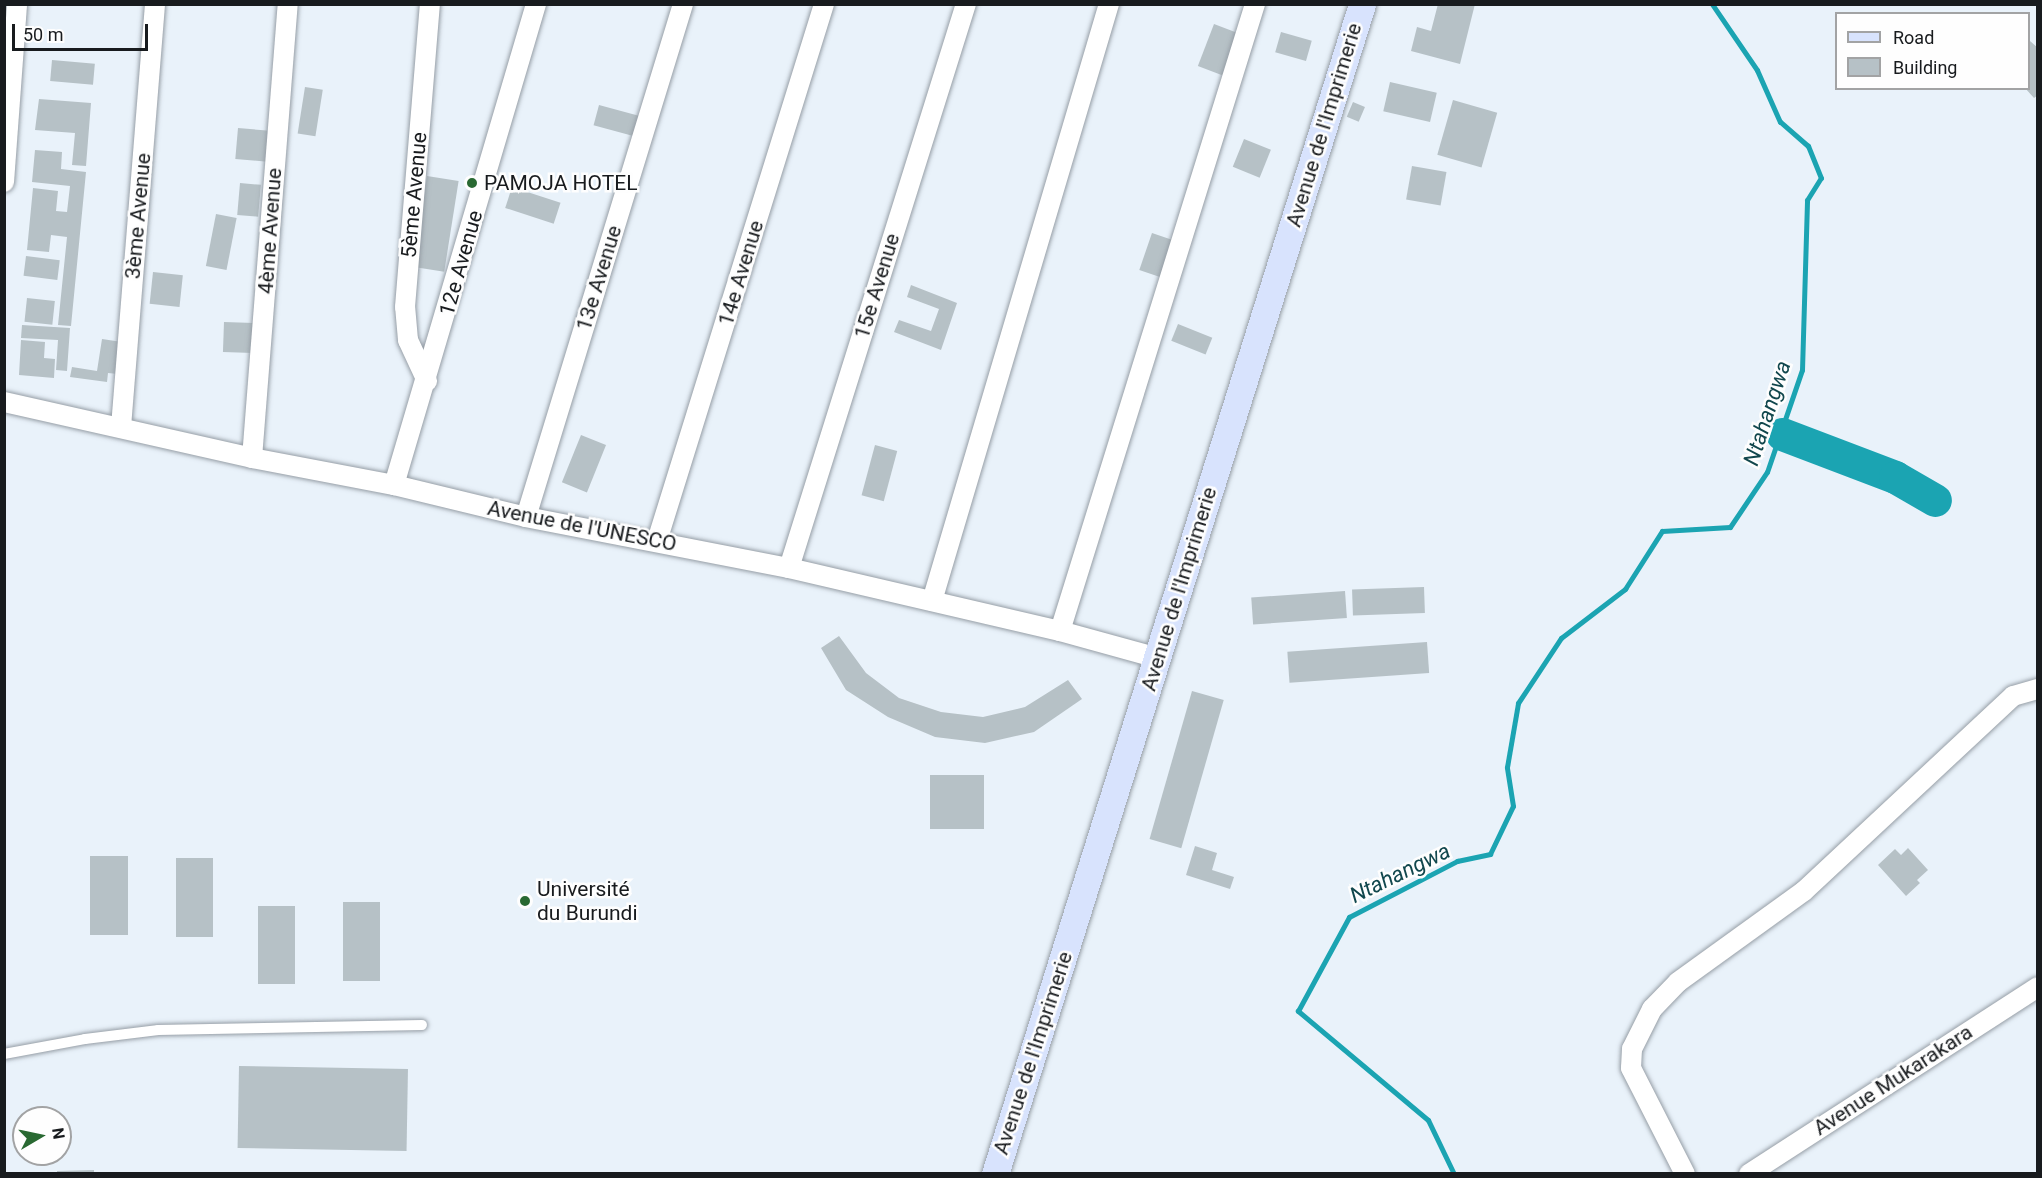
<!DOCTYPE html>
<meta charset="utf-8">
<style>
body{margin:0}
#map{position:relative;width:2042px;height:1178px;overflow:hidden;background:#e9f2fa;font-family:Roboto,sans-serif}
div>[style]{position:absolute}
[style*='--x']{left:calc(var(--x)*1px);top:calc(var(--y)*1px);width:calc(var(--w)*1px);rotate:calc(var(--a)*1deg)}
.stream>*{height:5px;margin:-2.5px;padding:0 2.5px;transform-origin:2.5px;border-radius:2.5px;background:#1ba4b2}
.river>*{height:33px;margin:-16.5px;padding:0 16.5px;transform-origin:16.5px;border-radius:16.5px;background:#1ba4b2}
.building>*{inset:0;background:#b6c1c6;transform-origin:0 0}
.roads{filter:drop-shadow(0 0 2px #969ea6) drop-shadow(0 0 2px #969ea6)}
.lane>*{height:10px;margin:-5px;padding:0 5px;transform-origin:5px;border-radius:5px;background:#fff}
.street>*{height:20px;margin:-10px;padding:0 10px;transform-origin:10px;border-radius:10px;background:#fff}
.secondary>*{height:27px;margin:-13.5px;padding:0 13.5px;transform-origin:13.5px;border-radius:13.5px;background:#d8e3fd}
.dots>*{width:16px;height:16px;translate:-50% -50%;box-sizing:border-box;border:3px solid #fefefe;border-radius:50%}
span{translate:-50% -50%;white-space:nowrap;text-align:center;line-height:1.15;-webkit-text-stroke:5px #fefefe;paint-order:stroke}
.street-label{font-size:21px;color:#181b1e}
.poi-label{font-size:21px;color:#181b1e}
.left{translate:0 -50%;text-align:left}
.water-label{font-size:22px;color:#11474d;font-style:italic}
.frame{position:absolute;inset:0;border:6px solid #181b1e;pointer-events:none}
.legend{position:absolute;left:1835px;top:12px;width:195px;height:78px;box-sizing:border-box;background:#fefefe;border:2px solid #a2a3a4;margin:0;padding:8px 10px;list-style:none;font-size:18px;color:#181b1e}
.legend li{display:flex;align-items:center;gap:12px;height:30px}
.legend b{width:30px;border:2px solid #a2a3a4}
.north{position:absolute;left:12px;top:1106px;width:60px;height:60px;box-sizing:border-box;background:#fefefe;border:2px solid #a2a3a4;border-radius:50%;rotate:81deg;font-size:16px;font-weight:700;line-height:24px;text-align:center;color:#181b1e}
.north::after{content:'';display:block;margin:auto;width:21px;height:27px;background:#296932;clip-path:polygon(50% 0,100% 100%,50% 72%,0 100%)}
.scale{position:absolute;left:12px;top:24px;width:136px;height:27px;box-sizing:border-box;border:3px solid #181b1e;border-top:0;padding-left:8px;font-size:18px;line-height:21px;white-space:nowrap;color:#181b1e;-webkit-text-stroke:4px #fefefe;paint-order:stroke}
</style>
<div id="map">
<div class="stream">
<i style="--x:1454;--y:1174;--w:60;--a:-115.7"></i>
<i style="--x:1428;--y:1120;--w:170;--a:-140"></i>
<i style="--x:1298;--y:1011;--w:107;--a:-61.5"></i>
<i style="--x:1349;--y:917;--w:122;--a:-27.4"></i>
<i style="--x:1457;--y:861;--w:34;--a:-12"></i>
<i style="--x:1490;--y:854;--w:53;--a:-64.4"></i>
<i style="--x:1513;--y:806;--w:39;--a:-99"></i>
<i style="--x:1507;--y:767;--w:65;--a:-80.2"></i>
<i style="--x:1518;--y:703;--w:78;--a:-56.5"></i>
<i style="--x:1561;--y:638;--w:81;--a:-37.4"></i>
<i style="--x:1625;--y:589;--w:69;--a:-57.5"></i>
<i style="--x:1662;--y:531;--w:68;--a:-3.4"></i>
<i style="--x:1730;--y:527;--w:66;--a:-56.1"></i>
<i style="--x:1767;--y:472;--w:108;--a:-71.1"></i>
<i style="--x:1802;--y:370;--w:170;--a:-88.3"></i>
<i style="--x:1807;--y:200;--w:26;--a:-58"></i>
<i style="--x:1821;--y:178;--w:35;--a:-112"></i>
<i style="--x:1808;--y:146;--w:37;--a:-139"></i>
<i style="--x:1780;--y:122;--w:57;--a:-113.9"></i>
<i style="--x:1757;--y:70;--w:80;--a:-124.3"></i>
</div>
<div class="river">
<i style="--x:1782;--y:434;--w:121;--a:20.8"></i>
<i style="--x:1895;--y:477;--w:46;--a:29.9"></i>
</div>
<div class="building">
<i style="clip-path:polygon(1438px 4px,1475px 4px,1460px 64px,1411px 51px,1417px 27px,1431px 31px)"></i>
<i style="left:1214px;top:24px;width:26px;height:45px;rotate:21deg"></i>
<i style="left:1281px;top:32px;width:32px;height:21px;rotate:16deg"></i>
<i style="clip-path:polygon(2030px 41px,2038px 48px,2038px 95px,2034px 98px,2025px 88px,2028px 88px)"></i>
<i style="left:52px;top:60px;width:43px;height:21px;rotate:5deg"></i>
<i style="left:1390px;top:82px;width:48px;height:30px;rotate:13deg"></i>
<i style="left:305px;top:87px;width:18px;height:47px;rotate:9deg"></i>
<i style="clip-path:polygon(39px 99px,91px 103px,86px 166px,72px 165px,75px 133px,35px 130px)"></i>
<i style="left:1453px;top:100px;width:46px;height:57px;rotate:16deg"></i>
<i style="left:1353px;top:102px;width:13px;height:16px;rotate:23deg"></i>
<i style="left:599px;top:105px;width:43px;height:21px;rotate:15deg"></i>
<i style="left:238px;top:128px;width:32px;height:31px;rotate:5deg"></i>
<i style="left:1244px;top:139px;width:29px;height:30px;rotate:22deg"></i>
<i style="clip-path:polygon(35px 150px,62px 152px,61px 169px,86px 172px,71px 326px,58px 325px,67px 237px,51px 235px,49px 252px,27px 250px,33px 188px,58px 191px,56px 211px,67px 212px,70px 186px,32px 182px)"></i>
<i style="left:1412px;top:166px;width:35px;height:34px;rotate:10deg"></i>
<i style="left:427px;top:176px;width:32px;height:92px;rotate:9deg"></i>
<i style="left:240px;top:183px;width:21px;height:32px;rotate:5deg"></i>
<i style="left:512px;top:187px;width:51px;height:22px;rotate:18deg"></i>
<i style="left:216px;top:214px;width:21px;height:53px;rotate:11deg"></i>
<i style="left:1152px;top:233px;width:28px;height:39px;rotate:19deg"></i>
<i style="left:26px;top:256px;width:34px;height:20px;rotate:7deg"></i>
<i style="left:153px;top:272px;width:30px;height:32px;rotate:6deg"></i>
<i style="clip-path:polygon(911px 285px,957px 303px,941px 350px,894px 332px,899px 320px,931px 331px,939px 309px,907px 297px)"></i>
<i style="left:27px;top:298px;width:28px;height:24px;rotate:6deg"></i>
<i style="left:224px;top:322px;width:30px;height:30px;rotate:2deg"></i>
<i style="left:1178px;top:324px;width:37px;height:18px;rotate:22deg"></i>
<i style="clip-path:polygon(22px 325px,70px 328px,67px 371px,56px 370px,58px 340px,21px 338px)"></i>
<i style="clip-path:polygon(102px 339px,122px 342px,118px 374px,108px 373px,107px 382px,70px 377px,72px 367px,97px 371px)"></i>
<i style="clip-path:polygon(21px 340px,45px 342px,44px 358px,55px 359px,54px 378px,19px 375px)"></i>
<i style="left:581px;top:435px;width:27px;height:51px;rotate:22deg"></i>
<i style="left:875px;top:445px;width:23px;height:52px;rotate:15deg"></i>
<i style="left:1424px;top:587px;width:26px;height:72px;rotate:88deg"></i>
<i style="left:1345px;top:591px;width:27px;height:94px;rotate:86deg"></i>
<i style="clip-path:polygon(839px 636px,866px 673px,899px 698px,941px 712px,983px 717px,1025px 707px,1068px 680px,1082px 699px,1034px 732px,985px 743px,935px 737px,888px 717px,846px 690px,821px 648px)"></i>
<i style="left:1427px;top:642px;width:31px;height:140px;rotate:86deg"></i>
<i style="left:1192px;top:691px;width:33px;height:154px;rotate:16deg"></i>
<i style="left:930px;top:775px;width:54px;height:54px"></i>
<i style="clip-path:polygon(1195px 846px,1217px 853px,1212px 870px,1234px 877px,1230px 889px,1186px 875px)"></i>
<i style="clip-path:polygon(1908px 848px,1928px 870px,1917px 880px,1920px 883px,1906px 896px,1878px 865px,1895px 849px,1901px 855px)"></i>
<i style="left:90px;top:856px;width:38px;height:79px"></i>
<i style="left:176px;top:858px;width:37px;height:79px"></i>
<i style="left:343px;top:902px;width:37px;height:79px"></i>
<i style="left:258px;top:906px;width:37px;height:78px"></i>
<i style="left:239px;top:1066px;width:169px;height:82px;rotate:1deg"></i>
<i style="clip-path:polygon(94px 1170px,94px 1174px,57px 1174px,57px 1171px)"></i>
</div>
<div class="roads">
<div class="lane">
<i style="--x:4;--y:1054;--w:82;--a:-10.5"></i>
<i style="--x:85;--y:1039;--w:74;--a:-7"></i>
<i style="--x:158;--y:1030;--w:264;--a:-1.1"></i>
</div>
<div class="street">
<i style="--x:4;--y:182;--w:178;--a:-85.8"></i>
<i style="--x:427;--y:381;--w:45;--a:-114.9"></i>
<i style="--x:408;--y:340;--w:33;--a:-95"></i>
<i style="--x:405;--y:307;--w:304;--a:-85.3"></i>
<i style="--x:4;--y:402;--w:254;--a:12.7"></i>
<i style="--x:252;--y:458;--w:145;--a:10.8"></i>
<i style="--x:394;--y:485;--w:136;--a:13.6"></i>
<i style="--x:526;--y:517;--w:268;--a:11"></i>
<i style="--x:789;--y:568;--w:278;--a:13.1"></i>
<i style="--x:1060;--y:631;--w:102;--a:15.4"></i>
<i style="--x:121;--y:427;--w:424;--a:-85.4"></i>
<i style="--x:252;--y:458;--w:455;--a:-85.5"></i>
<i style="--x:394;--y:485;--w:502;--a:-73.55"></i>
<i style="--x:526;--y:517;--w:536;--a:-72.98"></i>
<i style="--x:657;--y:541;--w:562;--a:-72.72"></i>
<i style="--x:789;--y:568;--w:591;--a:-72.58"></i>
<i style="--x:932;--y:601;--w:623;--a:-73.49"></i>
<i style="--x:1060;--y:631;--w:657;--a:-72.72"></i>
<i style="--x:1685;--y:1174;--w:119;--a:-117"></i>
<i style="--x:1631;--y:1068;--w:19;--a:-87"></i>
<i style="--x:1632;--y:1049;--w:45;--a:-63.4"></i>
<i style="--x:1652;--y:1009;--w:37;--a:-46"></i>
<i style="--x:1678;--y:982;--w:155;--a:-35.8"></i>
<i style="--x:1804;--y:891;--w:286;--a:-43"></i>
<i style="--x:2013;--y:696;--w:26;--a:-16"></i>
<i style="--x:1749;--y:1174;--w:344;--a:-32.9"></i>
</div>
<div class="secondary">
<i style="--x:995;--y:1174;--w:1226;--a:-72.58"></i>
</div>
</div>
<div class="dots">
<i style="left:472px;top:183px;background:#296932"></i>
<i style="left:525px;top:901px;background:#296932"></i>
</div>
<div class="street-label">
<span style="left:1324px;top:125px;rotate:-73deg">Avenue de l'Imprimerie</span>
<span style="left:414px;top:195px;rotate:-85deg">5ème Avenue</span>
<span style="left:138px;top:216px;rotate:-85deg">3ème Avenue</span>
<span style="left:270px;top:231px;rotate:-86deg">4ème Avenue</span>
<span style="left:461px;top:263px;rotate:-74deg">12e Avenue</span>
<span style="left:741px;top:273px;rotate:-73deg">14e Avenue</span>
<span style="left:599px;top:278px;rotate:-73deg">13e Avenue</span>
<span style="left:877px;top:286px;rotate:-73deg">15e Avenue</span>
<span style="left:582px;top:526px;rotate:11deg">Avenue de l'UNESCO</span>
<span style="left:1179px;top:589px;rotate:-73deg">Avenue de l'Imprimerie</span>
<span style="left:1033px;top:1053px;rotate:-72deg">Avenue de l'Imprimerie</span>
<span style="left:1893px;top:1080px;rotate:-33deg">Avenue Mukarakara</span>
</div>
<div class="poi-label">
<span class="left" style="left:484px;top:183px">PAMOJA HOTEL</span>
<span class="left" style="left:537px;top:901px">Université<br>du Burundi</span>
</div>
<div class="water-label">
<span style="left:1767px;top:413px;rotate:-72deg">Ntahangwa</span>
<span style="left:1400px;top:873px;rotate:-26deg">Ntahangwa</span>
</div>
<div class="frame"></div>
<ul class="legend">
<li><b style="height:8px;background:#d8e3fd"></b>Road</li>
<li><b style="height:16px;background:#b6c1c6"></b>Building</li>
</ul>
<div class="north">N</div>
<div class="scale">50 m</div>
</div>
